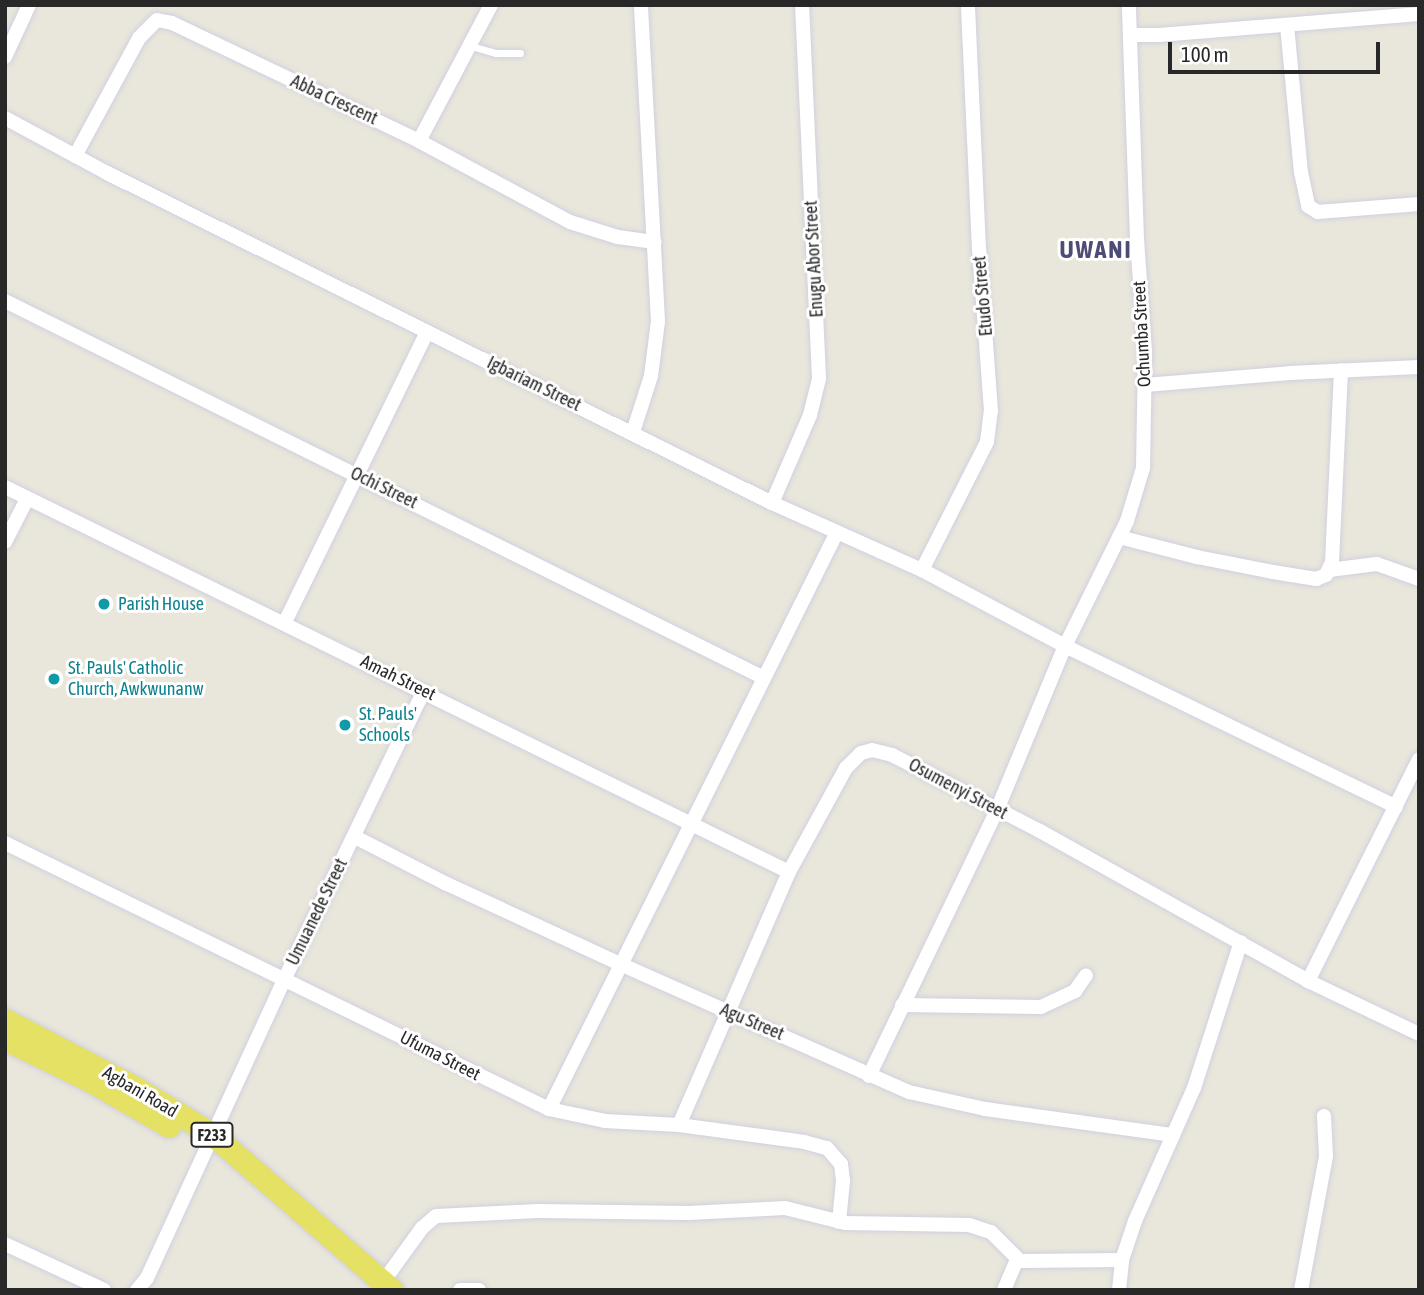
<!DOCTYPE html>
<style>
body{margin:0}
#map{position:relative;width:1424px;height:1295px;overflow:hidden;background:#e9e6db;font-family:"Asap Condensed",sans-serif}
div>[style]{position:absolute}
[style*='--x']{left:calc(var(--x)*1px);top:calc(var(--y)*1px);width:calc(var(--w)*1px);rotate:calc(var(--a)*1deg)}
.roads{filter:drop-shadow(0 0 2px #d0d0e0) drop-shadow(0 0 2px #d0d0e0)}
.lane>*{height:7px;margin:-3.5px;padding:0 3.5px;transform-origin:3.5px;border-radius:3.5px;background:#fff}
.street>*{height:14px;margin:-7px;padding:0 7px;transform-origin:7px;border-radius:7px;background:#fff}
.primary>*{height:23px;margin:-11.5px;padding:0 11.5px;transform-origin:11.5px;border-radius:11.5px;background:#e5e164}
.dots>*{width:19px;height:19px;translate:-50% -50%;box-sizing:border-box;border:4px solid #fff;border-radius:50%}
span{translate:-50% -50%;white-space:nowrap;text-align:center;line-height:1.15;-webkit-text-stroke:6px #fff;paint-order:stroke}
.shield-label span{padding:2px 5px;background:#fff;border:2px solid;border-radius:5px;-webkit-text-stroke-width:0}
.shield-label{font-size:16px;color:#282828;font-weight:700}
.street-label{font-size:18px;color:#282828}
.culture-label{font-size:18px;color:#0d838f}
.left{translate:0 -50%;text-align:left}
.district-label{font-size:24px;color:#4d4c75;font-weight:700;letter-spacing:2px}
.frame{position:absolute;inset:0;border:7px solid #282828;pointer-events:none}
.scale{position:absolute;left:1168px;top:42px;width:212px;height:32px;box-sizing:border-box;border:4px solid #282828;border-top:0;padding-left:9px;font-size:21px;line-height:24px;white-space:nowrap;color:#282828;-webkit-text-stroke:5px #fff;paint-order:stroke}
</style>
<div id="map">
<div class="roads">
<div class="lane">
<i style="--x:471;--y:46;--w:26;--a:16"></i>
<i style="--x:496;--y:53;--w:24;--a:0"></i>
</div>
<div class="street">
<i style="--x:1287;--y:25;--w:148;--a:84.6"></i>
<i style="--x:1301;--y:172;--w:35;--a:78"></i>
<i style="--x:1308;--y:206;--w:12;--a:31"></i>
<i style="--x:1318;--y:212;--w:101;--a:-4.5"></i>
<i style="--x:1130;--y:35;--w:29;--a:0"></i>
<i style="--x:1159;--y:35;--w:261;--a:-4.6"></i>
<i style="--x:5;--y:57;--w:57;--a:-65.2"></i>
<i style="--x:5;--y:118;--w:116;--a:28.3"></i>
<i style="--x:107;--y:173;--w:742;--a:26.39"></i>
<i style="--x:772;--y:503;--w:164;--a:24.1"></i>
<i style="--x:922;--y:570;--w:162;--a:28"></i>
<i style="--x:1065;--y:646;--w:368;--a:25.9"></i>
<i style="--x:419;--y:141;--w:154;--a:-62.1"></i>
<i style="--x:75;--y:156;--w:134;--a:-61.5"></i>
<i style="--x:139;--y:38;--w:25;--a:-45"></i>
<i style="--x:157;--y:20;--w:15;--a:11"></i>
<i style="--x:172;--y:23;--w:274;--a:25.5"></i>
<i style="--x:419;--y:141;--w:171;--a:28.2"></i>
<i style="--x:570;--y:222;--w:50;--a:17.4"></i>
<i style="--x:618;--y:237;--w:37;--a:8"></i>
<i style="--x:5;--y:301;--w:845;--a:26.41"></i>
<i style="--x:1145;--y:385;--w:145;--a:-4.7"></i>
<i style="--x:1290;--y:373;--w:129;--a:-2.7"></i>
<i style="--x:633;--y:432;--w:59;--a:-72.2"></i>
<i style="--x:651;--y:376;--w:55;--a:-82.7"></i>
<i style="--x:658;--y:321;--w:316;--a:-93.1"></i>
<i style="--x:5;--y:487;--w:873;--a:26.15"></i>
<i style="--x:772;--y:503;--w:96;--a:-66.6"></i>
<i style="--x:810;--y:415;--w:38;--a:-76"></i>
<i style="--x:819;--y:378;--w:373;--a:-92.6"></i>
<i style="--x:1119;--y:537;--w:81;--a:14.4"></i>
<i style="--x:1197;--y:557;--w:77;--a:11.2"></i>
<i style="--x:1273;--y:572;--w:44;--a:9.2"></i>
<i style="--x:1316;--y:579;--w:11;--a:-22"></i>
<i style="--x:1326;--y:575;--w:14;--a:-65"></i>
<i style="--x:1332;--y:562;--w:192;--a:-87.3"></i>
<i style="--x:5;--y:542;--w:48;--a:-62.9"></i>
<i style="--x:922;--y:570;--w:144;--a:-63.1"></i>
<i style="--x:987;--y:442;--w:31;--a:-83"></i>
<i style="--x:991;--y:411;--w:162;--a:-94.2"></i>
<i style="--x:979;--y:249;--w:244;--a:-92.6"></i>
<i style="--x:1329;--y:570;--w:48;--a:-7.1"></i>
<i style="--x:1377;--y:564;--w:45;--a:19.7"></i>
<i style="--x:285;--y:622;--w:323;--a:-63.9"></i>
<i style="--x:355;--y:837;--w:103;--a:27.1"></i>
<i style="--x:447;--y:884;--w:191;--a:24.8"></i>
<i style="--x:620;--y:964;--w:316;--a:23.9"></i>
<i style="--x:909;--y:1092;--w:78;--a:12.6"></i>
<i style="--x:985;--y:1109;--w:190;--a:7.9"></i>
<i style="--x:5;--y:843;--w:606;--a:26.06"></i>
<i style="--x:549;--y:1109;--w:57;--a:12.1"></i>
<i style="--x:605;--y:1121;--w:74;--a:3.1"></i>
<i style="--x:679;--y:1125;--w:126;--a:7.7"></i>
<i style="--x:804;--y:1142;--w:24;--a:15"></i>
<i style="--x:827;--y:1148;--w:21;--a:49"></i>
<i style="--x:841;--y:1164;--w:17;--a:83"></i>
<i style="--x:843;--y:1181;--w:41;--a:95.6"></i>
<i style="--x:1308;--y:981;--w:248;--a:-63.4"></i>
<i style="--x:902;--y:1005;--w:139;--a:0.8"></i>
<i style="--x:1041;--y:1007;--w:38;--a:-25"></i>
<i style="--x:1075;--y:991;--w:19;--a:-55"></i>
<i style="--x:869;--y:1076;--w:295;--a:-64.3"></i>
<i style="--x:997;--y:810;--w:178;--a:-67.5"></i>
<i style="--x:1065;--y:646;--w:140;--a:-63.6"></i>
<i style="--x:1127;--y:521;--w:55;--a:-73.2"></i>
<i style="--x:1143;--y:468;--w:117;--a:-89"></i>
<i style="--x:1145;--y:351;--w:112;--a:-94.1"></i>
<i style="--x:1137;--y:239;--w:234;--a:-92"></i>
<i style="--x:549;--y:1109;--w:645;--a:-63.47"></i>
<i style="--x:679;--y:1125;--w:276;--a:-66.5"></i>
<i style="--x:789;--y:872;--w:119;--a:-61.3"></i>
<i style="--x:846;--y:768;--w:21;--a:-45"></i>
<i style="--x:861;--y:753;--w:11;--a:-15"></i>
<i style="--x:872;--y:750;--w:21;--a:14"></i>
<i style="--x:892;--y:755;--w:166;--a:27.2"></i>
<i style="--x:1040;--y:831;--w:307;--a:29.2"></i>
<i style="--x:1308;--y:981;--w:123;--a:25.5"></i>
<i style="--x:5;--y:1244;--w:109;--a:24.9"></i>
<i style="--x:383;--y:1282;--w:67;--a:-54.2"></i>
<i style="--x:422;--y:1228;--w:18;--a:-41"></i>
<i style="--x:436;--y:1216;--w:102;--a:-2.8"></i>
<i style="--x:538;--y:1211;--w:151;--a:0.8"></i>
<i style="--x:689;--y:1213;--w:96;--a:-3"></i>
<i style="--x:785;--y:1208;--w:62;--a:14"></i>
<i style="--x:845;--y:1223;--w:124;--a:0.9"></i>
<i style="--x:969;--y:1225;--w:23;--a:18"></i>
<i style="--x:991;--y:1232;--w:41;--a:45"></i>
<i style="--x:1020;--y:1261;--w:102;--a:-0.6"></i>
<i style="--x:137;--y:1290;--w:16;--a:-50"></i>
<i style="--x:147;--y:1278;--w:328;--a:-65.3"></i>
<i style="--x:284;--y:980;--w:321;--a:-64.2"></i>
<i style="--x:460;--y:1290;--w:19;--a:0"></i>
<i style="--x:1004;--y:1290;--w:33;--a:-67"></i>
<i style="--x:1119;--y:1290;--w:30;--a:-84"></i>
<i style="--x:1122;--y:1260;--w:41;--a:-71.6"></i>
<i style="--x:1135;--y:1221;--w:145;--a:-66.1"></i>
<i style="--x:1194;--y:1088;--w:153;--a:-72.2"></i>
<i style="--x:1301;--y:1290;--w:136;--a:-79.4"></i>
<i style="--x:1326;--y:1156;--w:40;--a:-92.9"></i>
</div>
<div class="primary">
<i style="--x:5;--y:1020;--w:148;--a:27.4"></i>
<i style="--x:136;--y:1088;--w:89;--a:31.2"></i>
<i style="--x:212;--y:1134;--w:238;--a:40.9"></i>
<i style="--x:5;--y:1039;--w:96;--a:26"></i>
<i style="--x:91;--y:1081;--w:90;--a:30"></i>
</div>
</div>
<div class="dots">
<i style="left:104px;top:604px;background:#0f9aa8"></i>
<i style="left:54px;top:679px;background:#0f9aa8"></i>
<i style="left:345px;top:725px;background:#0f9aa8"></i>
</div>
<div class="shield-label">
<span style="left:212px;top:1135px">F233</span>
</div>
<div class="street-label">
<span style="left:334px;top:100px;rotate:25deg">Abba Crescent</span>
<span style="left:814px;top:259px;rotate:-93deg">Enugu Abor Street</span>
<span style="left:983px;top:296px;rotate:-95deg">Etudo Street</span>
<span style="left:1142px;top:334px;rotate:-93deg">Ochumba Street</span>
<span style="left:534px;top:384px;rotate:26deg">Igbariam Street</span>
<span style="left:384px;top:488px;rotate:26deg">Ochi Street</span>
<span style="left:398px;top:678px;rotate:26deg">Amah Street</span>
<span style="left:958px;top:789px;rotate:28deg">Osumenyi Street</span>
<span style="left:317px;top:912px;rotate:-64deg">Umuanede Street</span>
<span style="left:752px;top:1022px;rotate:23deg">Agu Street</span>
<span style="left:440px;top:1056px;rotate:27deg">Ufuma Street</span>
<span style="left:140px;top:1092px;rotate:30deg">Agbani Road</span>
</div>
<div class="culture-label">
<span class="left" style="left:118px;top:604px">Parish House</span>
<span class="left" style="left:68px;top:679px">St. Pauls' Catholic<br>Church, Awkwunanw</span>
<span class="left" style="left:359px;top:725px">St. Pauls'<br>Schools</span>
</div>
<div class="district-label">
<span style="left:1096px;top:250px">UWANI</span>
</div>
<div class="frame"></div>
<div class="scale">100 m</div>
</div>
